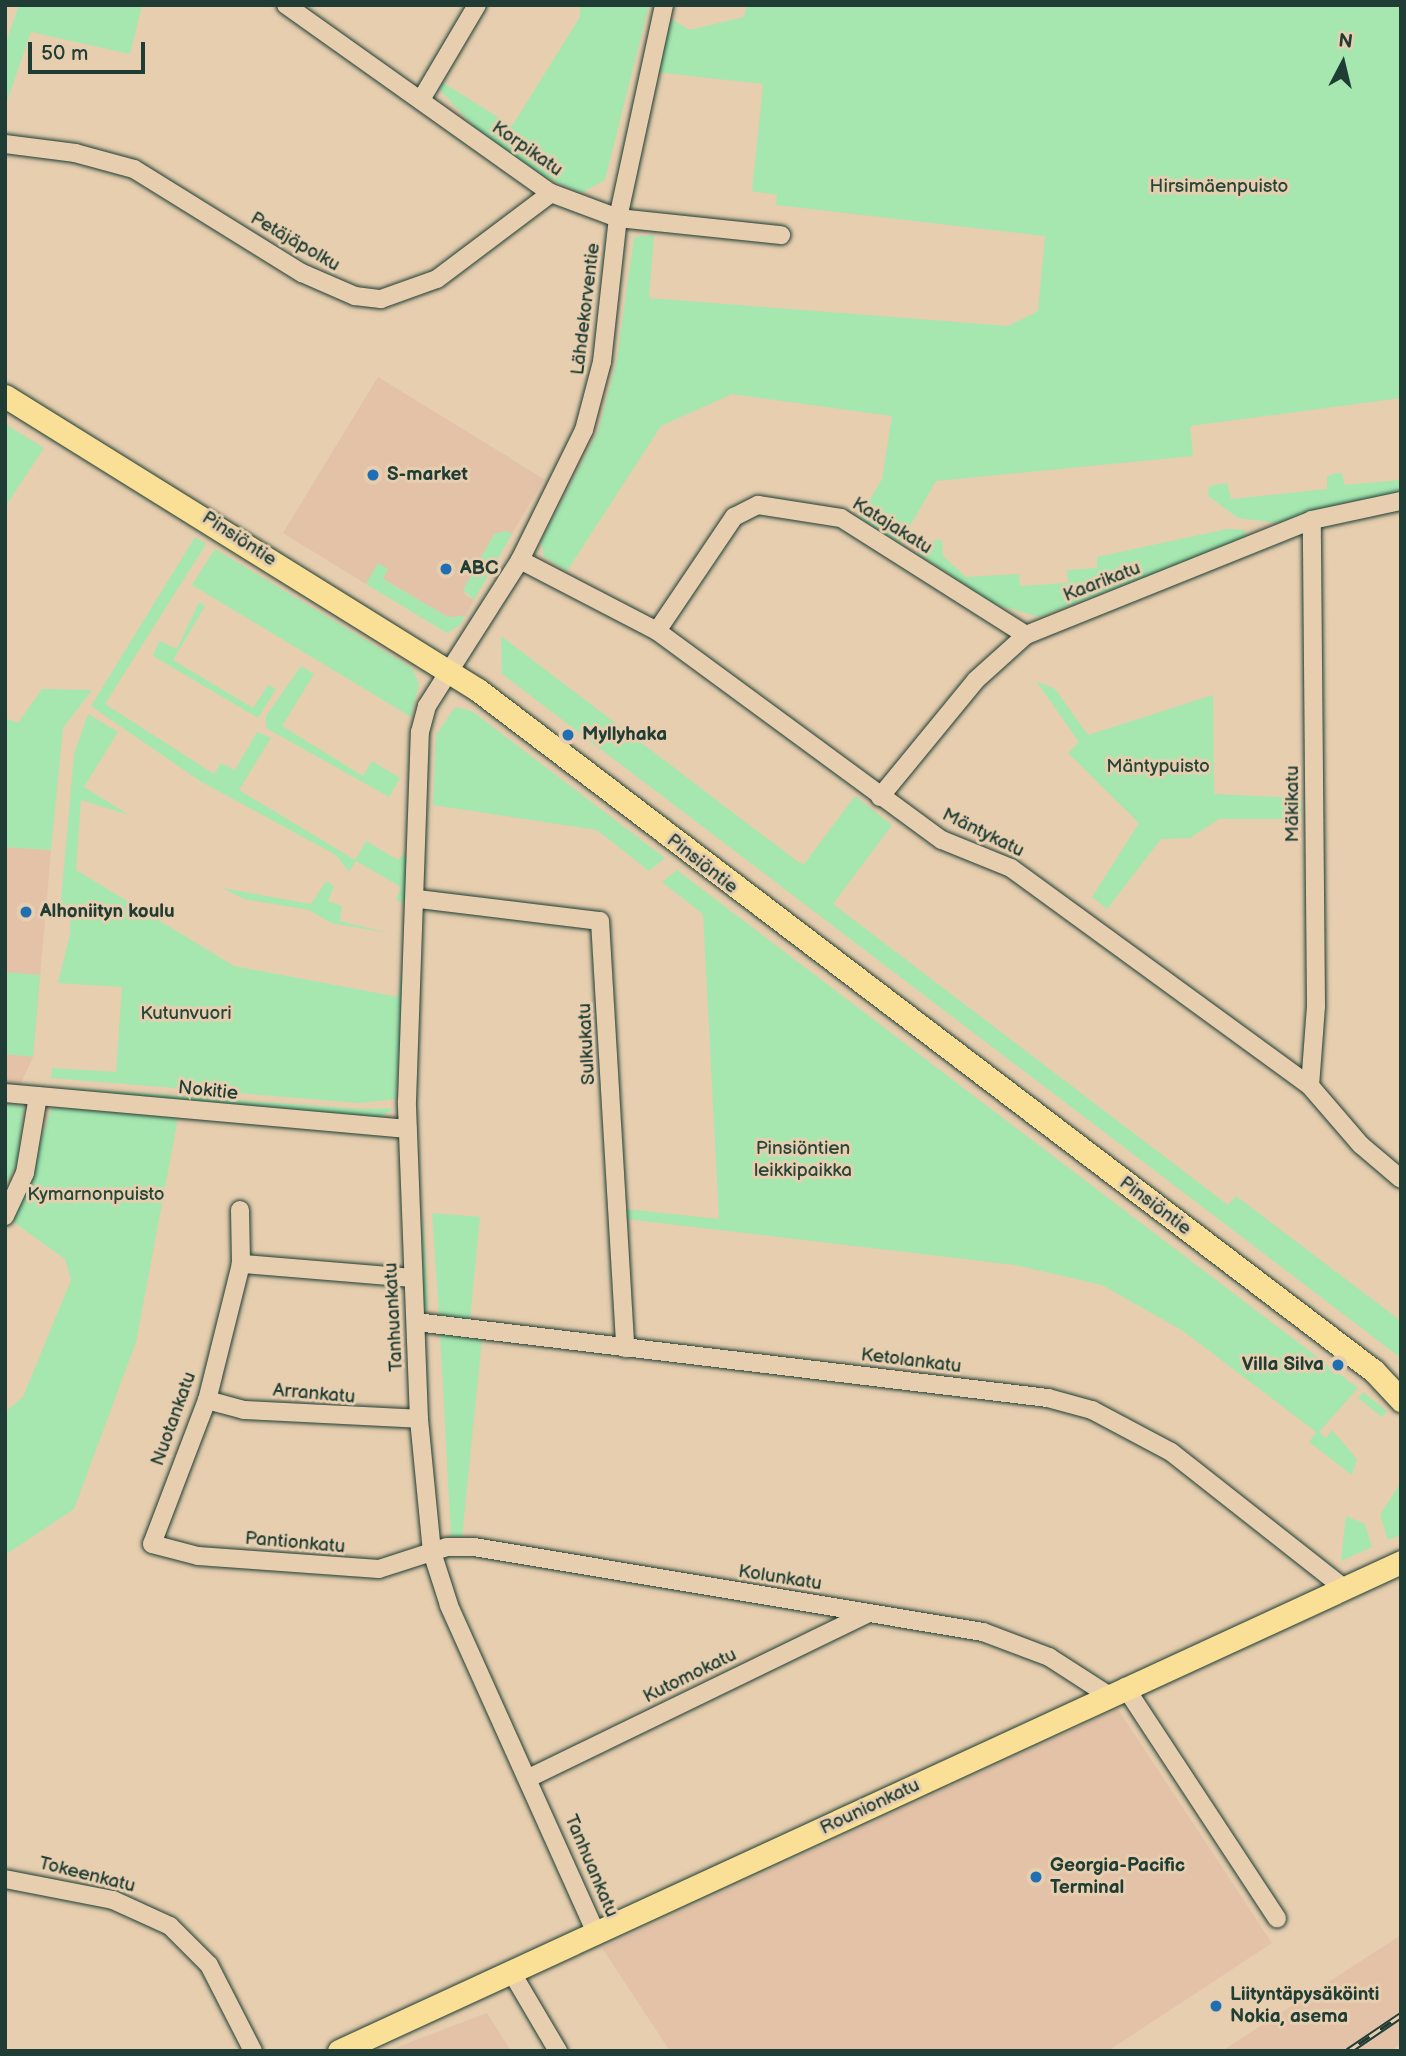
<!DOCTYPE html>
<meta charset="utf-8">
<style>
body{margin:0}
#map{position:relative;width:1406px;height:2056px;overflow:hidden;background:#e6ceaf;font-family:"Balsamiq Sans",sans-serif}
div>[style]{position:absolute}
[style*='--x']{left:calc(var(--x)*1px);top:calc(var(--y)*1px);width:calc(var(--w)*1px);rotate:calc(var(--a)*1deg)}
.built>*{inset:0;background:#e3c2a8}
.green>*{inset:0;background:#a6e7b0}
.roads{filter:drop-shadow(0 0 2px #1f3d34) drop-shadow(0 0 2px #1f3d34)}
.minor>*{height:18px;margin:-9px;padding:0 9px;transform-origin:9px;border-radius:9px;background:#e6ceaf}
.major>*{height:23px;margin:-11.5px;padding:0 11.5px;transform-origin:11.5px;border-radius:11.5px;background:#fadf96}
.rail>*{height:7px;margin-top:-3.5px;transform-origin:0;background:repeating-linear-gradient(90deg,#e6ceaf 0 13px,#1f3d34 0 26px);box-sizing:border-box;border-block:2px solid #1f3d34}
.dots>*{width:19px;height:19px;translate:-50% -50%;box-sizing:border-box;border:4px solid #e6ceaf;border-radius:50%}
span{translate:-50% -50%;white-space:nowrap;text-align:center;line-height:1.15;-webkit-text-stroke:6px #e6ceaf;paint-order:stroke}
.street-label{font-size:19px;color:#1f3d34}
.park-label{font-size:19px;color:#26463a}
.poi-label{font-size:19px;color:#1f3d34;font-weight:700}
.left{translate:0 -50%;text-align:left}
.right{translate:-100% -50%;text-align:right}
.frame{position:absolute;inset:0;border:7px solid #1f3d34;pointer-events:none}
.north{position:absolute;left:1308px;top:28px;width:70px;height:70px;-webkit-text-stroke:5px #e6ceaf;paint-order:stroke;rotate:7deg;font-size:19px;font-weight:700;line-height:28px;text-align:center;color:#1f3d34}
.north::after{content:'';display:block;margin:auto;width:24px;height:32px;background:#1f3d34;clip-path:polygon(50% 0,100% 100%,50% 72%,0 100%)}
.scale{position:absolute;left:28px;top:42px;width:117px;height:32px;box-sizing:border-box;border:4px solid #1f3d34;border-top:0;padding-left:9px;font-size:21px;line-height:24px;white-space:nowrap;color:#1f3d34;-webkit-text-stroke:5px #e6ceaf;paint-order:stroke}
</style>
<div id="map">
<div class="built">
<i style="clip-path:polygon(378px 377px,544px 479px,512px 534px,506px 531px,464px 594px,474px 600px,465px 616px,448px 618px,382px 578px,387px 569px,378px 564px,366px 584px,283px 533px)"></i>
<i style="clip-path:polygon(5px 847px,51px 850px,33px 1057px,19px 1087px,5px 1085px)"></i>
<i style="clip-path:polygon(1118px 1709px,1272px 1943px,1108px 2051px,670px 2051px,602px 1948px)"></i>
<i style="clip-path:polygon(1401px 1935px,1401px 2043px,1391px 2051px,1222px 2051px)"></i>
<i style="clip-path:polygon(487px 2013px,511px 2051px,387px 2051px)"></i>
</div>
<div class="green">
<i style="clip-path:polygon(19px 5px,142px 5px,130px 54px,31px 32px,5px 107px,5px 45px)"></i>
<i style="clip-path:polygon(580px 5px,649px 5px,605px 180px,581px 193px,533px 172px,479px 132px,440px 90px,442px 82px,512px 126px,580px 17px)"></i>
<i style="clip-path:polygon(747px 5px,1401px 5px,1401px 398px,1190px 426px,1193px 456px,936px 481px,900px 543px,859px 518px,882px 479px,892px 416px,732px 394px,661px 426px,567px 571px,544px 557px,541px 541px,598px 431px,617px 359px,634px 237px,654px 235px,649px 298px,1008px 326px,1038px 311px,1045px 236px,776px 205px,777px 195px,752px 191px,763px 84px,655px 72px,671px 19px,690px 30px,744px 17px)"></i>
<i style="clip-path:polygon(5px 424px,44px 448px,5px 507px)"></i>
<i style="clip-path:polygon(1341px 472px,1345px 485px,1401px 480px,1401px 495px,1346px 502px,1276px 523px,1238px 518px,1208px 496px,1209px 486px,1227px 483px,1231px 499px,1327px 489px,1327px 476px)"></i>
<i style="clip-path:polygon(1227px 529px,1245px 530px,1247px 538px,1040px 617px,993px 604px,918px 554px,923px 542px,942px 540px,943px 556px,966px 577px,1019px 574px,1020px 586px,1068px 583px,1067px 570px,1097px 568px,1097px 557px)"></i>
<i style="clip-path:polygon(506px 531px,512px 534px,474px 600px,463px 590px,494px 534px)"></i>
<i style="clip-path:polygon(195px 537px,206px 544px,105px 704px,214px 774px,221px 763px,235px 770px,257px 732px,271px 738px,239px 790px,355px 860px,366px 841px,398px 860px,412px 847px,411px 906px,396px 900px,401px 887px,356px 861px,349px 872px,336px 855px,200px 781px,91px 706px)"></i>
<i style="clip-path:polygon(215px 549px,412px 668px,419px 684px,411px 717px,192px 585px)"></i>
<i style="clip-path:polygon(378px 563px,388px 569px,383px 579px,448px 617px,465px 616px,460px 625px,447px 633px,366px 584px)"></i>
<i style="clip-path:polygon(199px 602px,205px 606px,173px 660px,253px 708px,268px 685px,276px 689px,258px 718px,153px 656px,159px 641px,177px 649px)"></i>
<i style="clip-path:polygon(501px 636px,798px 862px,804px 864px,855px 796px,892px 825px,833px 904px,1228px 1205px,1236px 1196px,1401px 1321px,1401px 1358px,502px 674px)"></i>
<i style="clip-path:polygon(301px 666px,314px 674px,282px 726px,363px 776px,372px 761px,400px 778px,389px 797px,266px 728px,266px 716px)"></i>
<i style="clip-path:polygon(1036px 681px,1055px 689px,1088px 735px,1213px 695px,1214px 794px,1302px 798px,1302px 819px,1219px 819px,1190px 838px,1161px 839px,1107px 909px,1092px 897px,1139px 823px,1068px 753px,1079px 742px)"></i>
<i style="clip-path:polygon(42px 689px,92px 690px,63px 728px,51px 850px,5px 847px,5px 718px,18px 723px)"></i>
<i style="clip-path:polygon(455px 707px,472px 711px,665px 858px,649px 871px,597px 830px,433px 805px,436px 735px)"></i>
<i style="clip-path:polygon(88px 714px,118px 732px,84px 787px,129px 815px,81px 800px,76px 870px,234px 966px,398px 997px,406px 942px,396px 1099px,360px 1103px,51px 1078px,52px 1068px,116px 1072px,122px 987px,58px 983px,70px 934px,70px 919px,60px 911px,74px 754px)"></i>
<i style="clip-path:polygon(677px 870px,1358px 1388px,1319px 1432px,1326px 1438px,1332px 1430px,1357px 1459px,1352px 1475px,1309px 1442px,1316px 1432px,1183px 1331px,1102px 1285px,1015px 1265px,626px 1219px,626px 1209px,719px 1219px,703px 914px,662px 882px)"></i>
<i style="clip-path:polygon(326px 881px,334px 886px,328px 901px,342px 906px,340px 921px,388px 933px,331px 923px,309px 910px,244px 899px,222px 888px,311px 904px)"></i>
<i style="clip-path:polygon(5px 972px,40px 975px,33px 1057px,5px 1054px)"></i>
<i style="clip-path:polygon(55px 1087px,360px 1109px,394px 1108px,378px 1119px)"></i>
<i style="clip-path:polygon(5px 1104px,24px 1106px,18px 1161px,5px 1187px)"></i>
<i style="clip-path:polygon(52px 1107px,178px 1118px,136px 1342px,74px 1509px,5px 1555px,5px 1412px,23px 1397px,71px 1280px,65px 1259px,12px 1221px)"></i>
<i style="clip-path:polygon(423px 1208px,428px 1311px,422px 1306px)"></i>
<i style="clip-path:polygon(432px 1213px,480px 1217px,470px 1319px,439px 1315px)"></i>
<i style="clip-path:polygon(440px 1334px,482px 1339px,462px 1537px,451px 1536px)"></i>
<i style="clip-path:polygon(1363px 1392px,1387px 1411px,1382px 1417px,1358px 1398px,1341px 1420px)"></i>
<i style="clip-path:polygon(1401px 1482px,1401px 1535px,1388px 1540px,1380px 1515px)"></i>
<i style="clip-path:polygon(1346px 1516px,1365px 1524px,1372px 1547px,1341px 1561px)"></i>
</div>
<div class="roads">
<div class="minor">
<i style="--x:286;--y:5;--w:325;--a:35.4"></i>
<i style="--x:551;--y:193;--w:72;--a:20.5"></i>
<i style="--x:618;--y:218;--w:164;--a:6"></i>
<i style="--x:422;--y:98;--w:108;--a:-59.4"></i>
<i style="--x:5;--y:144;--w:71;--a:7.3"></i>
<i style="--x:75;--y:153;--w:61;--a:15.2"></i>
<i style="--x:134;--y:169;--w:198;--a:31.8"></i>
<i style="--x:302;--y:273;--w:58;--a:23.5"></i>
<i style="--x:355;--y:296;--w:26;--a:7"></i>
<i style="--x:381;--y:299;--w:59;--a:-19.7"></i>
<i style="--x:437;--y:279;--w:143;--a:-37"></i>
<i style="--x:520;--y:560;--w:154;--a:27.4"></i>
<i style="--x:657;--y:631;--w:353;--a:36.3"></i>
<i style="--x:942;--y:840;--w:74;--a:22.1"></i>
<i style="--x:1011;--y:868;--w:370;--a:36.1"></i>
<i style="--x:1310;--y:1086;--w:78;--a:49.2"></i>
<i style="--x:1361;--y:1145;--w:52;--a:40.4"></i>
<i style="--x:657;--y:631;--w:138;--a:-56"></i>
<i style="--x:734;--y:517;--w:27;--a:-27"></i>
<i style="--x:758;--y:505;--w:84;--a:8.9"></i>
<i style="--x:841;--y:518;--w:219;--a:32.3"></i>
<i style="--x:880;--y:797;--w:151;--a:-50.6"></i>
<i style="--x:976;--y:680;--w:67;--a:-42"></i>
<i style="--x:1026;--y:635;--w:308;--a:-21.9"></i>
<i style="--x:1312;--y:520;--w:91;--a:-12.1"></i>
<i style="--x:418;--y:899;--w:183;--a:6.9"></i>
<i style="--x:600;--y:921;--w:428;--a:86.6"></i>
<i style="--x:1310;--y:1086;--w:80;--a:-85.7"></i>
<i style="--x:1316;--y:1006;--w:486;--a:-90.5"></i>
<i style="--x:5;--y:1093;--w:404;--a:5.1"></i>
<i style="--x:240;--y:1210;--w:54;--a:88.9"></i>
<i style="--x:5;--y:1216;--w:47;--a:-65.1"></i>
<i style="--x:25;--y:1173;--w:78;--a:-80.4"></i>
<i style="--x:413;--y:1278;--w:173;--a:-175.3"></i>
<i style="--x:241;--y:1264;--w:140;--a:104"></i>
<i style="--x:207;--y:1400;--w:154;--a:110.9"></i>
<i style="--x:152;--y:1544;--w:48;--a:14.6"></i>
<i style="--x:198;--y:1556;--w:181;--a:4.1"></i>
<i style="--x:379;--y:1569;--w:71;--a:-17.9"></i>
<i style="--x:447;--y:1547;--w:27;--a:0"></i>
<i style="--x:474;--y:1547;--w:516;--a:9.48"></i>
<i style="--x:983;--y:1632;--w:71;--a:20.7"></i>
<i style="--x:1049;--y:1657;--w:70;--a:32.8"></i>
<i style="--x:416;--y:1322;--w:637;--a:6.86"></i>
<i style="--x:1048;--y:1398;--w:46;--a:15.3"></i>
<i style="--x:1092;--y:1410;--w:89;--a:28"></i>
<i style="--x:1171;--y:1452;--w:220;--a:38.2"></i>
<i style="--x:207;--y:1400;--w:38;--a:15"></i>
<i style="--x:244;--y:1410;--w:175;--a:2.9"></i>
<i style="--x:1125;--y:1687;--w:277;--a:56.7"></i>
<i style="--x:531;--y:1777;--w:373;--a:-25.9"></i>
<i style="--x:5;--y:1879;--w:110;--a:11"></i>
<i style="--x:113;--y:1900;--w:63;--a:24.5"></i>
<i style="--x:170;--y:1926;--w:55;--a:45"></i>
<i style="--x:209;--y:1965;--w:97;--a:62.9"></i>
<i style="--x:597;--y:1935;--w:362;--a:-114.2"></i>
<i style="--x:449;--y:1605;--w:56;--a:-107.8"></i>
<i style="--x:432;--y:1552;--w:134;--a:-95.6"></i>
<i style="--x:419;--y:1419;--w:318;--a:-92.2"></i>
<i style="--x:407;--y:1101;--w:369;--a:-88"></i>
<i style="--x:420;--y:732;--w:27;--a:-75"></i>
<i style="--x:427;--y:706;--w:173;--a:-57.5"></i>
<i style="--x:520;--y:560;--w:145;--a:-63.8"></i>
<i style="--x:584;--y:430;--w:70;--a:-75.2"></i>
<i style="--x:602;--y:362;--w:145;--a:-83.7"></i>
<i style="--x:618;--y:218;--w:218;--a:-77.8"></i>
<i style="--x:512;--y:1973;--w:91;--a:59.5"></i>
</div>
<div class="major">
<i style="--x:5;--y:396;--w:557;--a:31.86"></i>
<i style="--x:478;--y:690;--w:1125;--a:37.24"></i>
<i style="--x:1374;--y:1371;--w:40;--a:47"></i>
<i style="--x:339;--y:2051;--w:1169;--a:-24.72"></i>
</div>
</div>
<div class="rail">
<i style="--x:1348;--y:2051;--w:64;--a:-34.2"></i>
</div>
<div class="dots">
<i style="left:373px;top:475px;background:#1f6fb2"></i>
<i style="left:446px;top:569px;background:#1f6fb2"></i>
<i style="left:568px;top:735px;background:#1f6fb2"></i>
<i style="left:26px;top:912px;background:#1f6fb2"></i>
<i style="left:1338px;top:1365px;background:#1f6fb2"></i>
<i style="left:1036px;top:1877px;background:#1f6fb2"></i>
<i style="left:1216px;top:2006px;background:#1f6fb2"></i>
</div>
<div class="street-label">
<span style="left:527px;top:149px;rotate:35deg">Korpikatu</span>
<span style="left:295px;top:242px;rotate:30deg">Petäjäpolku</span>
<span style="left:586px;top:309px;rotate:-83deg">Lähdekorventie</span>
<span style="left:892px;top:526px;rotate:32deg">Katajakatu</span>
<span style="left:239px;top:539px;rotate:33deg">Pinsiöntie</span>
<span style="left:1102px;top:582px;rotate:-21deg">Kaarikatu</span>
<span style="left:1293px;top:804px;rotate:-90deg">Mäkikatu</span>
<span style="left:983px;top:833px;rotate:26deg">Mäntykatu</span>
<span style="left:702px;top:864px;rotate:38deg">Pinsiöntie</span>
<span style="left:587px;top:1044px;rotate:-93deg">Sulkukatu</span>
<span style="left:208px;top:1091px;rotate:6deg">Nokitie</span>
<span style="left:1155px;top:1206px;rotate:37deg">Pinsiöntie</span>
<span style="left:394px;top:1317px;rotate:-93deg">Tanhuankatu</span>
<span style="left:911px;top:1361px;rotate:7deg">Ketolankatu</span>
<span style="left:314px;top:1394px;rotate:5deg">Arrankatu</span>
<span style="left:174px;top:1419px;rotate:-70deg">Nuotankatu</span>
<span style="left:295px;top:1543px;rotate:5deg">Pantionkatu</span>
<span style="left:780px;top:1578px;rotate:9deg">Kolunkatu</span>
<span style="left:690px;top:1676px;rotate:-26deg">Kutomokatu</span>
<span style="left:870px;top:1807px;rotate:-25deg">Rounionkatu</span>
<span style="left:591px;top:1866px;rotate:67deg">Tanhuankatu</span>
<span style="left:87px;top:1875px;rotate:14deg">Tokeenkatu</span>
</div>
<div class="park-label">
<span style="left:1219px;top:187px">Hirsimäenpuisto</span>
<span style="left:1158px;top:767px">Mäntypuisto</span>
<span style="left:186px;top:1014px">Kutunvuori</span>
<span style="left:803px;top:1160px">Pinsiöntien<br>leikkipaikka</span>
<span style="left:96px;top:1195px">Kymarnonpuisto</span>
</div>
<div class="poi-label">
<span class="left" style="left:387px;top:475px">S-market</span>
<span class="left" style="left:460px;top:569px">ABC</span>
<span class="left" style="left:582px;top:735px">Myllyhaka</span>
<span class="left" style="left:40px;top:912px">Alhoniityn koulu</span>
<span class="right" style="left:1324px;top:1365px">Villa Silva</span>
<span class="left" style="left:1050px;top:1877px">Georgia-Pacific<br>Terminal</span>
<span class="left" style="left:1230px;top:2006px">Liityntäpysäköinti<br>Nokia, asema</span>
</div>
<div class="frame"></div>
<div class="north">N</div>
<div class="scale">50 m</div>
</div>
